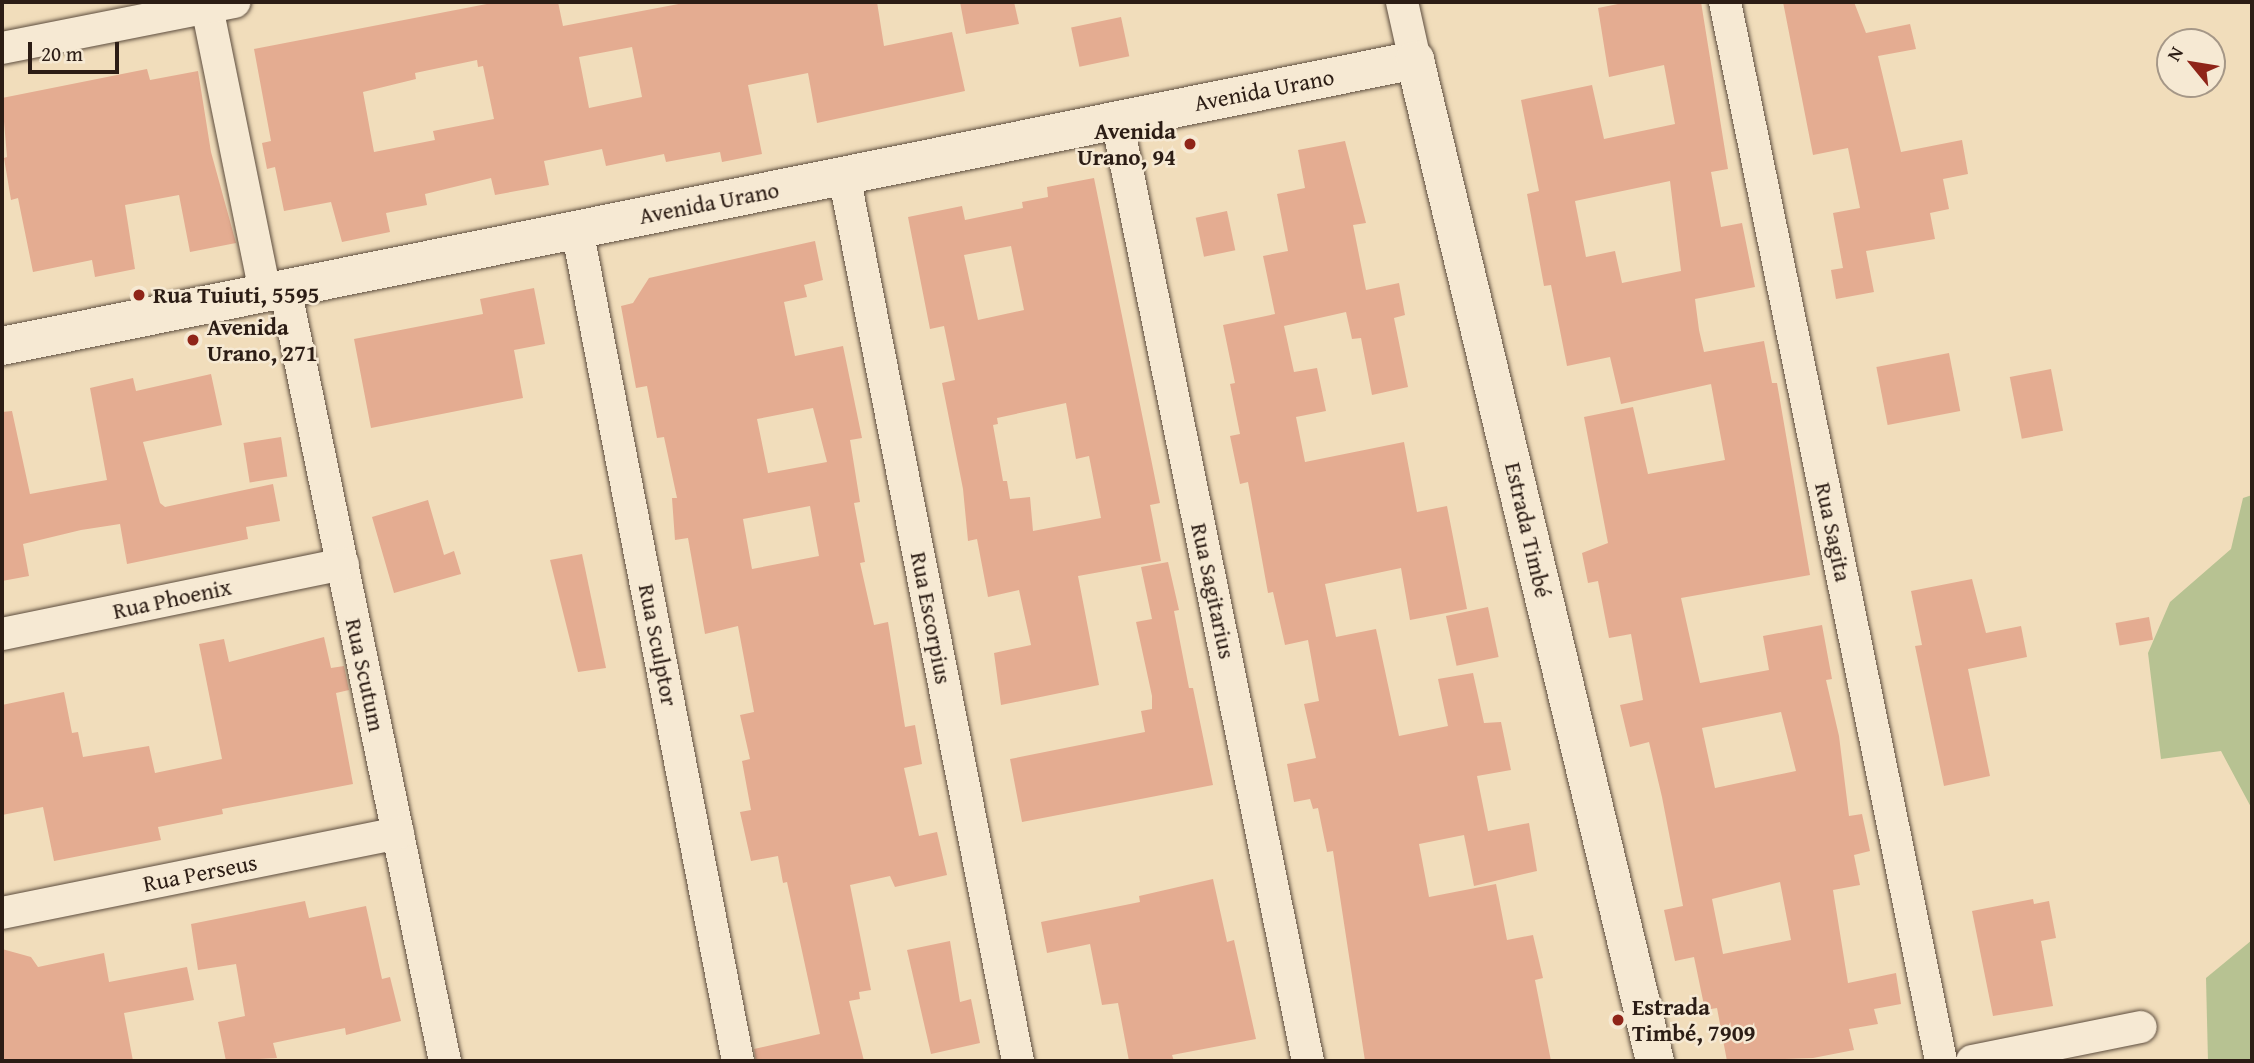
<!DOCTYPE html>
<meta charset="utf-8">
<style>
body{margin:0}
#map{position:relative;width:2254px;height:1063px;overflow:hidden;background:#f1ddbb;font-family:"Gentium Book Plus",serif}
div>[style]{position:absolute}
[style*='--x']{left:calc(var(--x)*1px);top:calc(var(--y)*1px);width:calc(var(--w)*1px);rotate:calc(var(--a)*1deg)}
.green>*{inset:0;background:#b7c292}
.building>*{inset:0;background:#e4ac91;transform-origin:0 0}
.roads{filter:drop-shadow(0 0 2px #5d4d3e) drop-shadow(0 0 2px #5d4d3e)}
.minor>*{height:32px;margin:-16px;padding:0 16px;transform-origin:16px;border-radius:16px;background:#f6e9d3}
.tertiary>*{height:38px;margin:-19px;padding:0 19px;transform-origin:19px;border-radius:19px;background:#f6e9d3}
.dots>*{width:19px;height:19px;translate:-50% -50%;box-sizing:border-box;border:4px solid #f6e9d3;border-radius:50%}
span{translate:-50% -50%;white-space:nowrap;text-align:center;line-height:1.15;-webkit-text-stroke:5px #f6e9d3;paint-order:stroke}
.street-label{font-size:23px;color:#2c1d15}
.poi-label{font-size:23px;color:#2c1d15;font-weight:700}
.right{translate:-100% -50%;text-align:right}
.left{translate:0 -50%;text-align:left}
.frame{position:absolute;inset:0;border:4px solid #2c1d15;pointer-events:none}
.north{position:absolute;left:2156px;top:28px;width:70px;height:70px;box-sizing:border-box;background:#f6e9d3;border:2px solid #a59787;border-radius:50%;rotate:300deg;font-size:19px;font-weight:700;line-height:28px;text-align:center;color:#2c1d15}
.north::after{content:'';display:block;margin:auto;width:24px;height:32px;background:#8f2418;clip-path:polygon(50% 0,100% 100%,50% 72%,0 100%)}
.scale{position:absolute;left:28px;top:42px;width:91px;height:32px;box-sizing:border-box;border:4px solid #2c1d15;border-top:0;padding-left:9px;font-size:21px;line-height:24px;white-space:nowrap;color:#2c1d15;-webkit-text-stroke:5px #f6e9d3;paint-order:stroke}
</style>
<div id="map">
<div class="green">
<i style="clip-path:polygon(2252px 495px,2252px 809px,2221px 751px,2161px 759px,2148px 653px,2170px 602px,2231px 549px,2243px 498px)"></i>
<i style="clip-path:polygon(2252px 940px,2252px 1061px,2208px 1061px,2206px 978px)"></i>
</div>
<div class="building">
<i style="clip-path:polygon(evenodd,497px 2px,558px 2px,563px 26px,689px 2px,877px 2px,884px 46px,952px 32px,965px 91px,817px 123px,808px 73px,748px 85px,762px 154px,722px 162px,720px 152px,666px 162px,664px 154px,606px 166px,602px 149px,544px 161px,549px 185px,495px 195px,491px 178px,425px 194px,427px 205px,386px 213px,390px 232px,342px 242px,331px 202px,284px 211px,275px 167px,267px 169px,262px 143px,271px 141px,254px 49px,497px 2px,632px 47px,642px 97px,589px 108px,579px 57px,632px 47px,497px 2px,477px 60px,478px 67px,483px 66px,494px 119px,433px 131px,435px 140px,374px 152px,363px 92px,416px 79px,415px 73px,477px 60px)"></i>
<i style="clip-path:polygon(960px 2px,1014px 2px,1019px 24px,966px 34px)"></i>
<i style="clip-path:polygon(evenodd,1628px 2px,1701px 2px,1728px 169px,1711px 172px,1721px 227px,1742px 223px,1755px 287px,1695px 299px,1699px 330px,1704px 352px,1764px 341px,1772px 383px,1777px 383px,1810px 575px,1681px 598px,1700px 683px,1769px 670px,1763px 636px,1822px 625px,1832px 679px,1826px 680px,1839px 736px,1849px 816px,1862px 814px,1870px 851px,1854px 855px,1860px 885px,1833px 890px,1848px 983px,1896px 973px,1901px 1004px,1874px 1009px,1878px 1024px,1849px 1029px,1854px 1050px,1813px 1058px,1727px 1061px,1717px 1008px,1705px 1010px,1694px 957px,1675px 961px,1664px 910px,1683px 906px,1662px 797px,1649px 742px,1630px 747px,1620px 705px,1643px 700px,1631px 634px,1609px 638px,1598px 581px,1588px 583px,1582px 553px,1608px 543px,1584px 417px,1633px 407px,1648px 474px,1725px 460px,1711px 384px,1621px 404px,1610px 357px,1567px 366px,1551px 285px,1544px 286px,1527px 194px,1539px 191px,1521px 100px,1592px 85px,1604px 139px,1675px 124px,1664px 65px,1609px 77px,1598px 8px,1628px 2px,1670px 181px,1681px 271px,1622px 283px,1615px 251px,1586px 257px,1575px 201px,1670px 181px,1628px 2px,1781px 712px,1796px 771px,1715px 788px,1702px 728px,1781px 712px,1628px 2px,1780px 882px,1791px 940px,1723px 954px,1712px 899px,1780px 882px)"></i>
<i style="clip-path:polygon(1783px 2px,1854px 2px,1866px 33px,1910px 24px,1916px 49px,1878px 56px,1901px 152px,1962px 140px,1968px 174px,1943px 179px,1949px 209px,1930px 213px,1935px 239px,1866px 251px,1874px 292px,1836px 299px,1831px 270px,1843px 268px,1833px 213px,1860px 208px,1848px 148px,1813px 155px)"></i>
<i style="left:1121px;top:17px;width:40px;height:51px;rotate:78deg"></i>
<i style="clip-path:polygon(147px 69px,150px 80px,198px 71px,211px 152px,236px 243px,190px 252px,179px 195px,125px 205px,135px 269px,95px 277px,92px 260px,33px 272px,18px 198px,11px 200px,4px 158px,7px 157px,2px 98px)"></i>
<i style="clip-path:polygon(1345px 141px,1366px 223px,1353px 225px,1366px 290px,1399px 283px,1405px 315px,1394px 318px,1408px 387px,1372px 395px,1361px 338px,1352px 339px,1346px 312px,1284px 326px,1294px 372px,1317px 368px,1326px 411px,1296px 417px,1305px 462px,1404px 442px,1417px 512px,1447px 506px,1467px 609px,1410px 620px,1401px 568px,1325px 584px,1336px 637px,1376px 629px,1399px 736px,1448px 726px,1438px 679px,1473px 673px,1484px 723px,1501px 722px,1511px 770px,1477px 776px,1488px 831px,1529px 823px,1537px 871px,1474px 886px,1464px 835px,1419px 844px,1429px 897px,1496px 884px,1507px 940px,1533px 935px,1543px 978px,1535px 980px,1551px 1061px,1365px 1061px,1333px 851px,1327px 852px,1318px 808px,1313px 809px,1310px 799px,1294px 802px,1287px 764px,1316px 758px,1304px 704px,1319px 701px,1308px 640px,1285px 645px,1273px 592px,1268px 593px,1248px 482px,1240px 484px,1230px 436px,1240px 434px,1230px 384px,1235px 383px,1223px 325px,1275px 314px,1263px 256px,1288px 251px,1277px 194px,1305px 188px,1298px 150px)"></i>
<i style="clip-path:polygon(evenodd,1094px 178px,1160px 503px,1150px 505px,1161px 561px,1078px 576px,1099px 685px,1001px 705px,994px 653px,1031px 645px,1019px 590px,988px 597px,977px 539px,968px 541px,963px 489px,942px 383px,955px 380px,944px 326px,930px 329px,908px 217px,962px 206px,965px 220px,1023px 208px,1022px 202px,1048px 197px,1047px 187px,1094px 178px,1011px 246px,1024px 310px,978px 320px,964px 255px,1011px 246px,1094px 178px,1066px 403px,1076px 459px,1089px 456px,1101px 518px,1033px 531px,1030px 497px,1010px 499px,1007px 481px,1003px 481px,993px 425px,998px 424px,997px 418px,1066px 403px)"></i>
<i style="left:1227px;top:211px;width:40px;height:32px;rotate:78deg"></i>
<i style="clip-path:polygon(evenodd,815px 241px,823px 280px,804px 285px,807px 297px,784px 302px,795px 356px,843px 346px,862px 438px,850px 440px,860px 502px,854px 503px,865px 562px,860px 563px,874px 625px,888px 622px,905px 727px,915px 725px,922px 764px,904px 768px,919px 836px,937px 832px,947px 875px,895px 887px,890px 876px,850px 885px,871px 990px,859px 992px,860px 999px,849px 1001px,864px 1061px,756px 1061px,754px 1049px,820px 1034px,787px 882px,783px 883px,778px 856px,751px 861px,740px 812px,751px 810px,742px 761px,750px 759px,740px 715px,754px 712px,738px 626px,705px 634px,688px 538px,675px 540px,672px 498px,677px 498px,664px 437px,657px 438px,647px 386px,636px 388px,621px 306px,633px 303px,649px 278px,815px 241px,813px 408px,827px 462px,768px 473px,757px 419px,813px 408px,815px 241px,810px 506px,819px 556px,752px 569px,743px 519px,810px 506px)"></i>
<i style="clip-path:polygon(534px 288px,545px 344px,514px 350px,523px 398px,371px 428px,354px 339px,483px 314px,480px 299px)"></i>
<i style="left:1949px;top:353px;width:59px;height:74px;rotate:79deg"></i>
<i style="left:2051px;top:369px;width:63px;height:42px;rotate:79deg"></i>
<i style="clip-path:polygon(211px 374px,222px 425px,143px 442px,160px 503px,165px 507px,273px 484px,280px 521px,246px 527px,248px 539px,127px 564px,120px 524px,81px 530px,23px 544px,29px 576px,2px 581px,2px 412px,12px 411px,30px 494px,107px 480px,90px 388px,133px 378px,136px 391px)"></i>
<i style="left:281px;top:437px;width:40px;height:38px;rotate:81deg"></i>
<i style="clip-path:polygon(428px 500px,444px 555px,454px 551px,461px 574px,394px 593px,372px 517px)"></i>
<i style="clip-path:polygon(582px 554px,606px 668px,578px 672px,550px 560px)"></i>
<i style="clip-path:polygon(1168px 562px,1179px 610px,1174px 611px,1189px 688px,1193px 688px,1213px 785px,1022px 822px,1010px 759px,1145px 732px,1141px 711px,1152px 709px,1152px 696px,1136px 622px,1152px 619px,1141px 567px)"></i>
<i style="clip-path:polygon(1972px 579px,1986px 633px,2021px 626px,2027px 657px,1968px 669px,1990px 776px,1944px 786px,1915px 646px,1922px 645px,1911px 591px)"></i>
<i style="left:1488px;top:607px;width:51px;height:43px;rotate:78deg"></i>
<i style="left:2149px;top:617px;width:23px;height:34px;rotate:80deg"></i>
<i style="clip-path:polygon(324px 637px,331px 668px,344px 666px,349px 690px,336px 693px,353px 784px,222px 809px,223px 814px,158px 827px,161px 840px,54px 861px,43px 807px,2px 815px,2px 705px,64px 692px,72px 733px,78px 732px,83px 757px,149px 746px,155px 773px,222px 759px,199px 644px,224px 639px,229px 662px)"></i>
<i style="clip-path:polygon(1213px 879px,1227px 942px,1234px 940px,1256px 1039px,1172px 1055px,1174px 1061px,1129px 1061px,1118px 1003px,1102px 1005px,1090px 944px,1047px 953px,1041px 922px,1140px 902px,1139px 896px)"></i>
<i style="clip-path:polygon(2033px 899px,2034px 904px,2049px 901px,2056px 938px,2041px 941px,2053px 1006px,1993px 1016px,1972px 911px)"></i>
<i style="clip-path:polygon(305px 901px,309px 918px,366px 906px,382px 979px,390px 977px,401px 1021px,346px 1035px,345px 1028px,273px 1043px,277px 1058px,226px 1061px,218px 1022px,245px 1016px,236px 964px,198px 970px,191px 924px)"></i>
<i style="clip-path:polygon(950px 941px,960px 1002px,971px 999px,980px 1043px,931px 1054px,907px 950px)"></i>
<i style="clip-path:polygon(2px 949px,31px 957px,38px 967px,104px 953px,109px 982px,187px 967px,194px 1000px,124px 1013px,133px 1061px,2px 1061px)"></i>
</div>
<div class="roads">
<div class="minor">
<i style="--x:206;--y:2;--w:296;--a:78.5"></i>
<i style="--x:1402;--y:2;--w:59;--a:77.4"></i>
<i style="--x:1725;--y:2;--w:1081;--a:78.47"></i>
<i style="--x:2;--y:48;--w:237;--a:-11.2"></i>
<i style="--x:1117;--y:120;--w:960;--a:78.53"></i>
<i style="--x:844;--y:175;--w:903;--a:78.89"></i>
<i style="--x:577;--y:229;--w:847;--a:79.05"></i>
<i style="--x:285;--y:288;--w:789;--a:78.31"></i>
<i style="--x:2;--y:634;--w:348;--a:-11.6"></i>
<i style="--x:2;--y:913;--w:404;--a:-11.4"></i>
<i style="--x:1972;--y:1061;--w:172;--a:-11.4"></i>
</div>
<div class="tertiary">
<i style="--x:2;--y:346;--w:1442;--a:-11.44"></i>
<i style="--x:1415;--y:60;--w:1029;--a:76.52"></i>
</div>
</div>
<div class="dots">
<i style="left:1190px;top:144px;background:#8f2418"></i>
<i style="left:139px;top:295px;background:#8f2418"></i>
<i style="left:193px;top:340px;background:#8f2418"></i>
<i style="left:1618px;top:1020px;background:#8f2418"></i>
</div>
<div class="street-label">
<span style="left:1264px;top:90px;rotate:-11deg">Avenida Urano</span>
<span style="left:709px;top:203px;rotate:-11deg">Avenida Urano</span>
<span style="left:1528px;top:530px;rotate:77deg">Estrada Timbé</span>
<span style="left:1833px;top:532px;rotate:78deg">Rua Sagita</span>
<span style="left:1213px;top:591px;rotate:78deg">Rua Sagitarius</span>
<span style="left:172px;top:599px;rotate:-12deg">Rua Phoenix</span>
<span style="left:931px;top:618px;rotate:79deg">Rua Escorpius</span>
<span style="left:658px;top:645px;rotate:79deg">Rua Sculptor</span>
<span style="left:365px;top:675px;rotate:78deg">Rua Scutum</span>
<span style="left:200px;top:873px;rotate:-11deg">Rua Perseus</span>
</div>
<div class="poi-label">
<span class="right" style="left:1176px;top:144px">Avenida<br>Urano, 94</span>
<span class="left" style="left:153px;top:295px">Rua Tuiuti, 5595</span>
<span class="left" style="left:207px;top:340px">Avenida<br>Urano, 271</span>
<span class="left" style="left:1632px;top:1020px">Estrada<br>Timbé, 7909</span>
</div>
<div class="frame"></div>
<div class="north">N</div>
<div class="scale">20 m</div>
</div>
